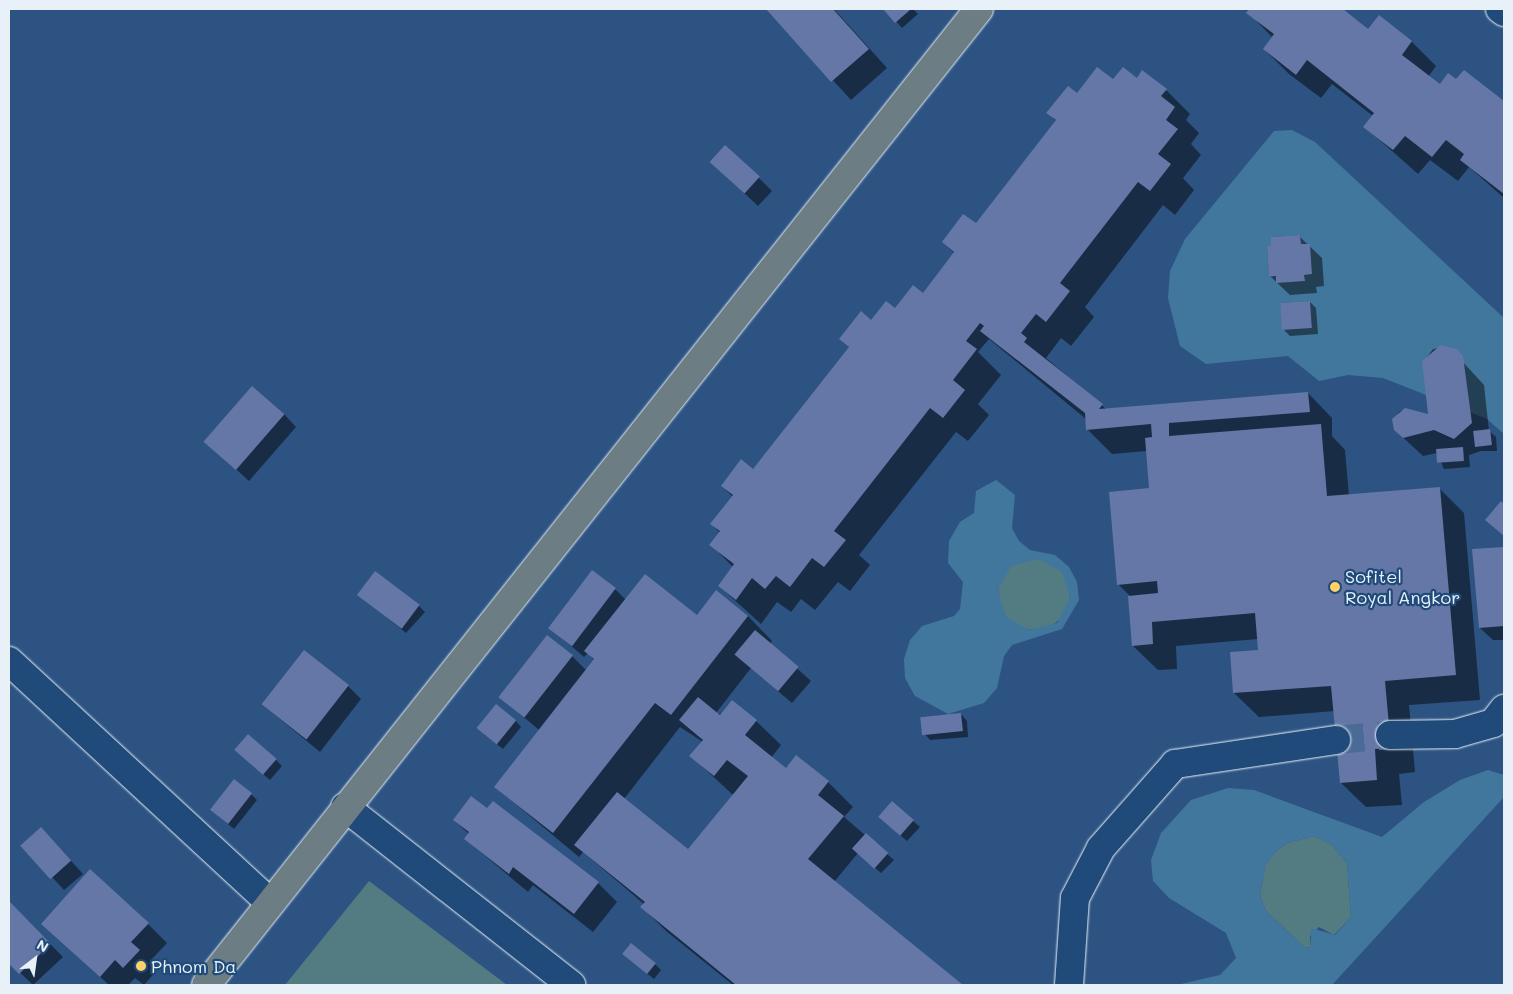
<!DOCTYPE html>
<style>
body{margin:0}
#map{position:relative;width:1513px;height:994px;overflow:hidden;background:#2d5383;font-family:Mali,sans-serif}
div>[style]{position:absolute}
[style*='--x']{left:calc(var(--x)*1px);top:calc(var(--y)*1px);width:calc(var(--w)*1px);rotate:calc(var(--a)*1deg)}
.green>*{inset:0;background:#537b82}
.round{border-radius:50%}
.water>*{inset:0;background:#41779d}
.shadow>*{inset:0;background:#0007}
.building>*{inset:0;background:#6577a6;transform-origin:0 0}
.minor-tunnel>*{height:28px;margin-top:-14px;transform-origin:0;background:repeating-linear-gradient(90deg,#496b95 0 28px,transparent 0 42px)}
.roads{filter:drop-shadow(0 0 1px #e8f1f8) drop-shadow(0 0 1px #e8f1f8)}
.minor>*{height:28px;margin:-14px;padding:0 14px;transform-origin:14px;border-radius:14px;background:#1f4a7a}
.major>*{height:28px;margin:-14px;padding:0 14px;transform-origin:14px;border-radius:14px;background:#6c7e84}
.dots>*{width:14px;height:14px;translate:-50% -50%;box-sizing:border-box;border:2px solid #1f4a7a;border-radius:50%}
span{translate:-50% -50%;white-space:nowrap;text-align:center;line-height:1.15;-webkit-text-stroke:4.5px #1f4a7a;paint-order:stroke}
.poi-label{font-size:18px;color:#e8f1f8}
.left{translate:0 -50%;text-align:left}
.frame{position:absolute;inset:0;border:10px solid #e8f1f8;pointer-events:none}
.north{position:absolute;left:10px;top:934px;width:50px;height:50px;-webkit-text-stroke:4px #1f4a7a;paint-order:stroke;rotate:30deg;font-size:14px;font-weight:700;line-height:20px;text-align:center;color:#e8f1f8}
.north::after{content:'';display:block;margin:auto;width:18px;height:22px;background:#e8f1f8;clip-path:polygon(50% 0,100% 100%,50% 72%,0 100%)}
</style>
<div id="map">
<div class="green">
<i class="round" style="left:998px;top:558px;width:72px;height:72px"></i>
<i style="clip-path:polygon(1314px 836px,1331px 844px,1347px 863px,1351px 917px,1334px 935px,1319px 927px,1310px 936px,1311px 947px,1305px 948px,1266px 911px,1260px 896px,1265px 866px,1273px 854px,1287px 843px)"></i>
<i style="clip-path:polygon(369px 881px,507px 985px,285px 985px)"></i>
</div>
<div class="water">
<i style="clip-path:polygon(evenodd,1292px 130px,1315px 142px,1504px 318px,1504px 434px,1487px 419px,1383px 378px,1348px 375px,1319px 381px,1288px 356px,1206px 364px,1180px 346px,1168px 298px,1170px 271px,1185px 239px,1274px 131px,1292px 130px,1300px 235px,1301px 244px,1310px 244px,1312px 274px,1269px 277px,1267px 246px,1271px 246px,1271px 237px,1300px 235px,1292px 130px,1310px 301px,1312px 328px,1283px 330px,1280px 303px,1310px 301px)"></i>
<i style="clip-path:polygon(evenodd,996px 480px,1015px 495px,1012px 528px,1019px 541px,1030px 550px,1055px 555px,1069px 567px,1077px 582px,1079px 600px,1062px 629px,1012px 645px,1004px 656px,997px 688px,984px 703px,948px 714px,915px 696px,905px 678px,904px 659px,910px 640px,922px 626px,954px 616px,960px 609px,963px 582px,948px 563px,949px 541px,960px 522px,974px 513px,976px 491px,996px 480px,1038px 559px,1062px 572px,1070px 598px,1057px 623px,1030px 630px,1006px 617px,998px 590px,1011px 566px,1038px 559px)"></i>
<i style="clip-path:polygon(evenodd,1488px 770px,1504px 775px,1504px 797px,1332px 985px,1177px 985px,1220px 975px,1236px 958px,1226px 933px,1169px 898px,1153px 881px,1151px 860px,1161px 833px,1191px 800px,1228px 788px,1254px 790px,1382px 837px,1424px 802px,1460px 780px,1488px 770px,1314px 836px,1331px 844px,1347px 863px,1351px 917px,1335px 935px,1311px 928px,1311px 947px,1305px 948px,1266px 911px,1260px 896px,1265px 867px,1273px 854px,1287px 843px,1314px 836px)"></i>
</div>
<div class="shadow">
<i style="clip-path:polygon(768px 9px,834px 9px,887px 68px,851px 100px)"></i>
<i style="clip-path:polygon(885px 9px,913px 9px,918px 14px,902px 28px)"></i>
<i style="clip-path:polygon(1250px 9px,1341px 9px,1369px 31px,1411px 41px,1436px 66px,1428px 77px,1440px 86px,1456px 81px,1464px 72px,1504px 103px,1504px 198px,1469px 167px,1458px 181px,1430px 160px,1418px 174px,1365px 127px,1373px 116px,1332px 84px,1321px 98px,1289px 74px,1264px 49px,1273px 38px,1248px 12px)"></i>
<i style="clip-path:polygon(1137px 80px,1166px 90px,1190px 114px,1186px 120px,1199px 133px,1191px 144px,1201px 155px,1183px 178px,1194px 190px,1175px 215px,1163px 205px,1085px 307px,1094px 317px,1071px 346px,1061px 338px,1046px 358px,1106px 409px,1308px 393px,1332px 418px,1332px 436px,1345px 450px,1349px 496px,1439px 488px,1464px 513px,1480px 700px,1409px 705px,1415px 772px,1399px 774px,1402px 805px,1366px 807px,1341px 783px,1335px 711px,1259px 717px,1234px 693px,1259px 651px,1258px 639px,1176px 646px,1177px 669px,1158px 670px,1133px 646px,1131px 597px,1118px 584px,1150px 489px,1147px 451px,1112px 454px,1087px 429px,1086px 419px,989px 339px,978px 352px,1001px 375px,978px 404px,989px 415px,968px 441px,956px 432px,859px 555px,870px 565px,850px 591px,838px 582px,815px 610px,801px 599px,791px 612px,777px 602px,761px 624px,719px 586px,733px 567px,711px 545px,720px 533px,712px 524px,733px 497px,722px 486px,754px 471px,850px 348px,840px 339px,871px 321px,900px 314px,924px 295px,955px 254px,943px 242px,977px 225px,1056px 121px,1048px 113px,1077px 95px,1114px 81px)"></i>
<i style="clip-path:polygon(724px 174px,759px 178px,772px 191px,758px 206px)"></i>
<i style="clip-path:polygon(1300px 237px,1322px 258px,1324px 286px,1316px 287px,1317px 293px,1290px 295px,1270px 276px)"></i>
<i style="clip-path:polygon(1310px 302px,1316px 308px,1318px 334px,1290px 336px,1284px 330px)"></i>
<i style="clip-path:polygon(1449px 347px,1484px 385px,1489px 431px,1496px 437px,1497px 451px,1481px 451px,1469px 455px,1470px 467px,1444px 469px,1437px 453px,1423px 456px,1395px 430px,1394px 420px,1400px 411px,1430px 415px,1424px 361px,1433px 349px)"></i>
<i style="clip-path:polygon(284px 414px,296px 427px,249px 481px,205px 441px)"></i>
<i style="clip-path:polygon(1504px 548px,1504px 640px,1493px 640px,1480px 628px,1474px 551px)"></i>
<i style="clip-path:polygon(evenodd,615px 589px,626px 600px,698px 617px,748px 616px,772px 641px,770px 644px,811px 681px,792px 703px,751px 668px,716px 713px,756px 721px,781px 745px,771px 758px,786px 770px,828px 782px,853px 807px,844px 817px,894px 860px,881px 873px,858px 853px,834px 882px,961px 985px,733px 985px,666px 931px,642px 907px,644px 904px,583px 852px,579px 857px,495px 787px,539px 730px,500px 697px,572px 656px,586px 670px,594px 660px,588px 653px,584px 657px,549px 627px,615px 589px,680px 727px,703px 742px,691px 756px,733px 795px,688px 851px,624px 799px,680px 727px)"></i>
<i style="clip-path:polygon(359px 595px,419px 606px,425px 612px,406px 633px)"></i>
<i style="clip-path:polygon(348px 686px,361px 699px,320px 752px,263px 705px)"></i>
<i style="clip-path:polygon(961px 714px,967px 721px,968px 737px,930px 740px,924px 733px)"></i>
<i style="clip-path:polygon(515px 720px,521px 727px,503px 749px,485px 735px)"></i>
<i style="clip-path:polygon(242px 756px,276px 760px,282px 766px,270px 780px)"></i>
<i style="clip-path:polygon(251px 794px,257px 800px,234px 829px,218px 816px)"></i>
<i style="clip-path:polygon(892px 803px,920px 827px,907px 841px,886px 823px)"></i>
<i style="clip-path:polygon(487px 810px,598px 883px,617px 902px,593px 932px,533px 885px,528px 892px,465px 839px,469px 834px,454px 820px)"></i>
<i style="clip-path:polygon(53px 841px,83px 874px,64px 890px,52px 877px)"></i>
<i style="clip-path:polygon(10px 903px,63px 957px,33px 985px,9px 962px)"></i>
<i style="clip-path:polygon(43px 924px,148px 924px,167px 943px,150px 961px,158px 969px,144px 985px,135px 978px,128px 985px,109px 985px)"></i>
<i style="clip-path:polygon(630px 960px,655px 964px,661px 970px,654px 979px)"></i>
</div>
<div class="building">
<i style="clip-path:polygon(766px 9px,833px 9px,869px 49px,831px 82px)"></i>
<i style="clip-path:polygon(883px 9px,911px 9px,895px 23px)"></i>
<i style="clip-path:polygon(1249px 9px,1343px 9px,1368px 29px,1379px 15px,1412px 41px,1402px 55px,1440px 84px,1448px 73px,1456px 79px,1464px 70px,1504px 101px,1504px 194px,1460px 160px,1464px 154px,1446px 140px,1432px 157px,1405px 136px,1393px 150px,1363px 127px,1374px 113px,1307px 60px,1296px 75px,1263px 49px,1274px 34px,1246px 13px)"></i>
<i style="clip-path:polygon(1097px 67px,1113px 79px,1123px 67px,1137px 78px,1142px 70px,1167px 89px,1161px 96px,1175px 107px,1166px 120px,1178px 129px,1158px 154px,1171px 164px,1150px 191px,1138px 182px,1060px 283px,1070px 291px,1046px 322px,1036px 314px,1021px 333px,1027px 338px,1024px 342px,1103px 404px,1099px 409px,1308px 392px,1310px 412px,1169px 423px,1169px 436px,1321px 424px,1327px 496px,1440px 487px,1456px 675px,1385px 681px,1391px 748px,1375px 749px,1377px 780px,1340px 783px,1331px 686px,1233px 693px,1230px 652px,1258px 650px,1255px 613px,1152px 622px,1153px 644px,1132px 646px,1128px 596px,1158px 593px,1157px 581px,1117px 585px,1109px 492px,1149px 488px,1145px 438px,1152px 437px,1151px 424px,1086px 430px,1085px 413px,980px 331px,984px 326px,980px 323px,966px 341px,977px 349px,953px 380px,965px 390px,943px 418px,930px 408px,834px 531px,846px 540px,824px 567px,812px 558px,790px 587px,776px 576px,765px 589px,752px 578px,736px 600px,718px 586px,734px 564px,709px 545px,720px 531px,710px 524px,733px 495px,721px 486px,741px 459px,753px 469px,849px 347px,839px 339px,861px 311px,871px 320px,886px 301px,895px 308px,913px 285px,923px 293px,954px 252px,942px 242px,963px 214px,976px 223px,1056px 120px,1046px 113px,1068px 86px,1077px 93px)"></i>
<i style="left:725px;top:145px;width:47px;height:23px;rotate:42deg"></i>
<i style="clip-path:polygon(1300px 235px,1301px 244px,1310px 244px,1312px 274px,1304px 275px,1305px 281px,1276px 283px,1276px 276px,1269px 277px,1267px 246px,1271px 246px,1271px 237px)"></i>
<i style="left:1310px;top:301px;width:27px;height:30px;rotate:86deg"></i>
<i style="clip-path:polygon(1441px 345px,1457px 349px,1463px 356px,1472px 423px,1454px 439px,1434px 430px,1403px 438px,1394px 430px,1392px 419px,1405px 408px,1428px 414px,1422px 361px)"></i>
<i style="left:252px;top:386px;width:43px;height:74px;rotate:41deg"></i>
<i style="left:1490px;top:429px;width:16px;height:17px;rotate:83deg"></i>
<i style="left:1463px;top:447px;width:14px;height:27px;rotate:86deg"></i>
<i style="clip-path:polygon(1501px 501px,1504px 504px,1504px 536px,1485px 520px)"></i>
<i style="clip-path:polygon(1504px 547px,1504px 626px,1479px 628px,1472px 549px)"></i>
<i style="left:592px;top:570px;width:30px;height:73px;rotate:37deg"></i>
<i style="left:375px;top:571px;width:56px;height:30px;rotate:37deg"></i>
<i style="clip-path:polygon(645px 574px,697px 615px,716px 590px,748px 616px,671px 715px,655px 703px,553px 833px,494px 787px,594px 659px,584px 651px)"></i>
<i style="left:755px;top:630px;width:57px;height:32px;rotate:40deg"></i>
<i style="left:547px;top:635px;width:33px;height:79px;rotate:38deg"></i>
<i style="left:304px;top:650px;width:57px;height:69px;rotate:38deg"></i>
<i style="clip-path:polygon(698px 697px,720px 715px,732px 700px,757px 720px,745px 735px,786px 768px,796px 755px,829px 781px,818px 795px,844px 816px,808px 859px,963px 985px,736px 985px,640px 907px,645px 902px,574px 845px,617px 792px,688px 849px,748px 776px,727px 760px,714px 776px,689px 756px,703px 740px,679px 720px)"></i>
<i style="left:496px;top:704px;width:26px;height:31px;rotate:39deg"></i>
<i style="left:961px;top:713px;width:18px;height:41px;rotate:84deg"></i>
<i style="left:248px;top:734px;width:38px;height:21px;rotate:41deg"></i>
<i style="left:234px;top:779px;width:23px;height:39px;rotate:38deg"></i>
<i style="clip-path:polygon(471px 796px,487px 808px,493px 801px,599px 882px,574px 914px,513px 867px,509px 874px,464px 839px,469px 832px,453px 820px)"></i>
<i style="left:892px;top:801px;width:29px;height:21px;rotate:41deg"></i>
<i style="left:41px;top:827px;width:45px;height:28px;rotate:48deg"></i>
<i style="left:866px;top:833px;width:30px;height:21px;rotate:42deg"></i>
<i style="clip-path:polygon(90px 869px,149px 923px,131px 942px,140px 950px,123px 968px,115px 960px,100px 977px,41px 924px)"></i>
<i style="clip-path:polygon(10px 902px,51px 944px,19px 974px,9px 964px)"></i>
<i style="left:631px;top:943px;width:32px;height:14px;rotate:39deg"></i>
</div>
<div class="minor-tunnel">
<i style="--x:1336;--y:740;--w:54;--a:-5.3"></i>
</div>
<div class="roads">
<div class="minor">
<i style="--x:1500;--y:9;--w:5;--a:37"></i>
<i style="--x:9;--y:661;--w:356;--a:42.8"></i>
<i style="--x:1390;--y:735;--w:65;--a:-0.9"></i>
<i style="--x:1455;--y:734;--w:40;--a:-16"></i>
<i style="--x:1493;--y:723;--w:18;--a:-52"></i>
<i style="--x:345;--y:807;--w:288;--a:38.2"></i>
<i style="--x:1069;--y:985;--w:87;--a:-86.1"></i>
<i style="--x:1075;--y:898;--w:56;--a:-62.5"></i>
<i style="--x:1101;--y:848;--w:112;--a:-48.6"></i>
<i style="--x:1175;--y:764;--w:163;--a:-8.5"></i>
</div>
<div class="major">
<i style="--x:206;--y:985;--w:1245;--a:-51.62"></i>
</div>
</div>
<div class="dots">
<i style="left:1335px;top:587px;background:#ffd166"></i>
<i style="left:141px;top:966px;background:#ffd166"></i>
</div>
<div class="poi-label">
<span class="left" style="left:1345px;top:587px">Sofitel<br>Royal Angkor</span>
<span class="left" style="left:151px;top:966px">Phnom Da</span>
</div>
<div class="frame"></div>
<div class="north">N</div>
</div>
